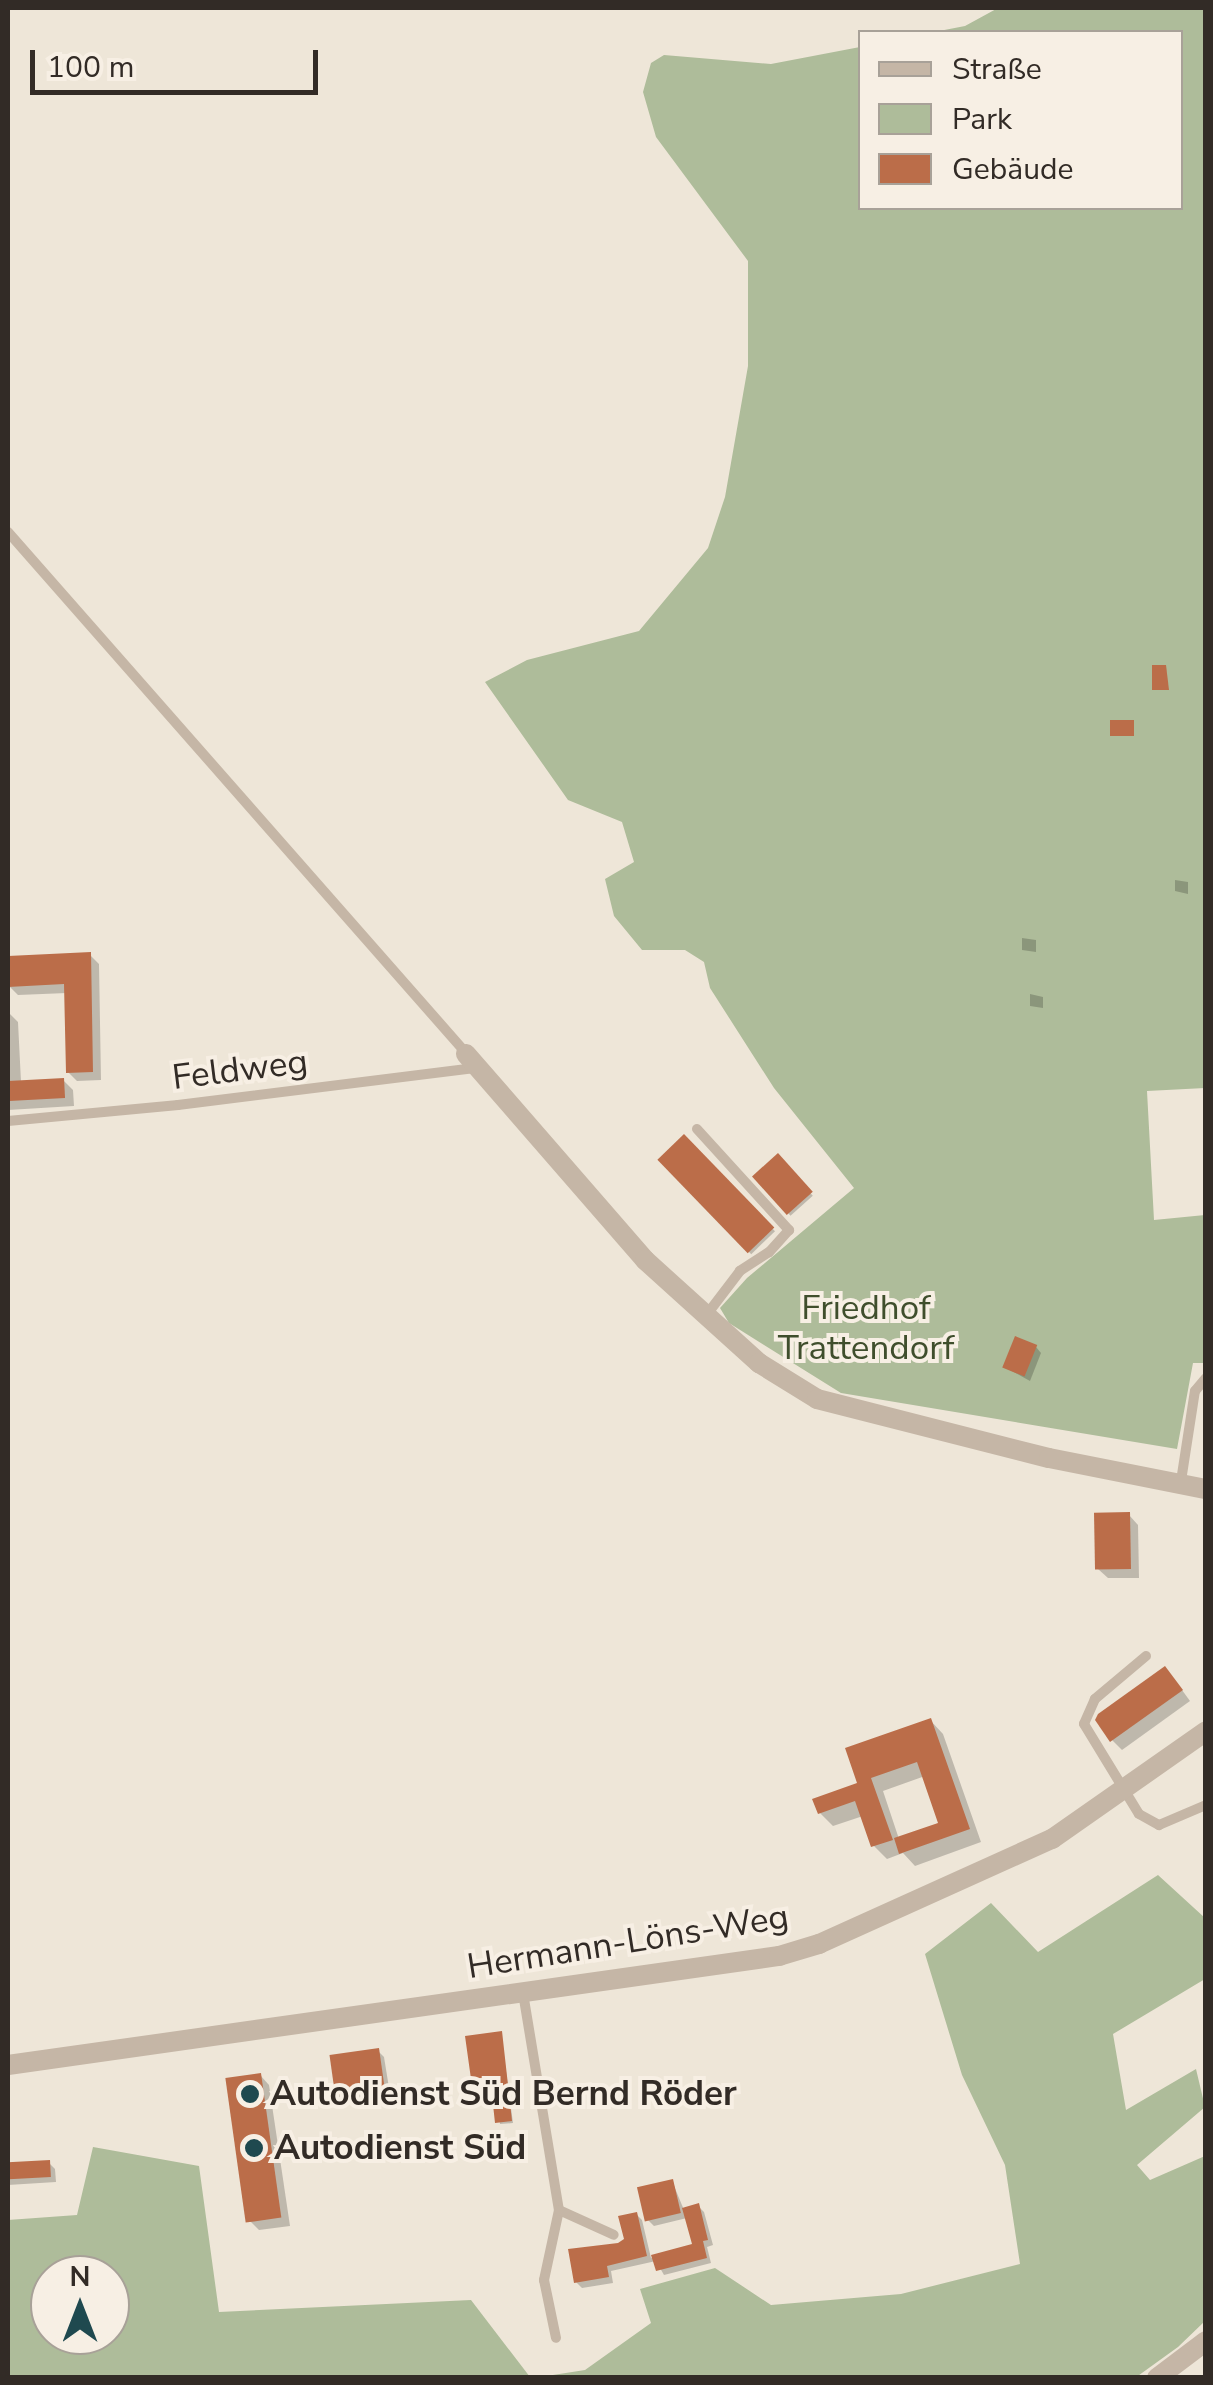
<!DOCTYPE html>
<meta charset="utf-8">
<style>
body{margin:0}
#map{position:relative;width:1213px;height:2385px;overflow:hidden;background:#eee6d8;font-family:"Nunito Sans",sans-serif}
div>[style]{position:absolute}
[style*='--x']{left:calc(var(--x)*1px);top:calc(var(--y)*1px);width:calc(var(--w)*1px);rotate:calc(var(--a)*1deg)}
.green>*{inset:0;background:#aebc9a}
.shadow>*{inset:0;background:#0003;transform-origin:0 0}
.building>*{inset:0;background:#bb6d49;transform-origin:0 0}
.lane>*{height:10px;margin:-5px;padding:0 5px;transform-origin:5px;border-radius:5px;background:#c5b6a6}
.street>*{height:20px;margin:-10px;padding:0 10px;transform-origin:10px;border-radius:10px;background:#c5b6a6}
.dots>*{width:28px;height:28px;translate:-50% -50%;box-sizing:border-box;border:5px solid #f7efe4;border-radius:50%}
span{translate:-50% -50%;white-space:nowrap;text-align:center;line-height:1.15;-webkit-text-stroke:8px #f7efe4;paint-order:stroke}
.street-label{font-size:35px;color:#322b26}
.park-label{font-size:35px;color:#3f4e2c}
.poi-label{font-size:35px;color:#322b26;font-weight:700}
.left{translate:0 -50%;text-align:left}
.frame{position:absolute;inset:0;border:10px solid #322b26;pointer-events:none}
.legend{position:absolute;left:858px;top:30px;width:325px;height:180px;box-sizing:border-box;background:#f7efe4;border:2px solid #a8a198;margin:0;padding:12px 18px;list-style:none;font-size:30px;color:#322b26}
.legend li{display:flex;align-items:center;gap:20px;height:50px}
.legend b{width:50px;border:2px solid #a8a198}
.north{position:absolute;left:30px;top:2255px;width:100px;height:100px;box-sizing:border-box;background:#f7efe4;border:2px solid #a8a198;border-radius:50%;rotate:0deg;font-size:28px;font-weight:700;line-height:40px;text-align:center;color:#322b26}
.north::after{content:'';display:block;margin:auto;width:35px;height:45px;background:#1f494f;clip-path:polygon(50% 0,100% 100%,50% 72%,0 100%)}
.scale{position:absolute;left:30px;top:50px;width:288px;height:45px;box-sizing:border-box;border:5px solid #322b26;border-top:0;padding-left:12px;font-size:30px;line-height:35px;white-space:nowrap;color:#322b26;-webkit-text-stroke:8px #f7efe4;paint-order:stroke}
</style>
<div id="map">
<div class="green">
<i style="clip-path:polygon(998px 8px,1205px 8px,1205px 1088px,1147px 1091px,1154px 1220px,1205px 1215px,1205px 1363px,1193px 1363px,1177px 1449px,841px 1393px,729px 1323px,720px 1308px,747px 1278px,854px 1188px,774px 1088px,710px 988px,704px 962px,685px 950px,642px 950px,614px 916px,605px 879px,634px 862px,622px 822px,568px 800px,485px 682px,527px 660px,639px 631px,708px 548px,725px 497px,748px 366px,748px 261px,656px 137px,643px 92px,651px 63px,664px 55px,771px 64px,860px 47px,860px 208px,1180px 208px,1180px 32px,934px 32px,965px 26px)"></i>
<i style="clip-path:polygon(1158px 1875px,1205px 1918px,1205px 1979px,1113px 2034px,1126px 2110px,1196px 2069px,1205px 2107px,1137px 2165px,1150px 2180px,1205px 2156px,1205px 2321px,1178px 2347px,1135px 2378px,540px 2377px,585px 2370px,651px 2323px,640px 2289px,715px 2268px,771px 2305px,901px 2294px,1020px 2264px,1005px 2165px,962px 2075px,925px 1954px,991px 1903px,1038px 1952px)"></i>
<i style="clip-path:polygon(evenodd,93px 2147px,199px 2166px,219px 2312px,471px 2300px,530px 2377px,8px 2377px,8px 2220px,77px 2215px,93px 2147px,50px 2275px,110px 2275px,110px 2335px,50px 2335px,50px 2275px)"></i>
</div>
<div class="shadow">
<i style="clip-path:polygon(1175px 880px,1188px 882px,1188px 894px,1175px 891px)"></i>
<i style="clip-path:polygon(1022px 938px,1036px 940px,1036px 952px,1022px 950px)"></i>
<i style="clip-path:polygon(90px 955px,99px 964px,101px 1080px,77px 1081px,68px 1072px,67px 993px,18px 995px,9px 986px)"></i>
<i style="clip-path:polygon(1030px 994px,1043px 997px,1043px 1008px,1030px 1006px)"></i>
<i style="clip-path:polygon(8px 1012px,18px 1022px,21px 1082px,63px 1080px,73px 1090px,74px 1106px,8px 1110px)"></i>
<i style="left:684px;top:1137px;width:131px;height:33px;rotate:46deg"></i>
<i style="left:778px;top:1157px;width:52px;height:30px;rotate:48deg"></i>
<i style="clip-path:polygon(1036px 1347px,1041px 1353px,1030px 1381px,1005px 1367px)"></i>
<i style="clip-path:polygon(1129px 1515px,1138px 1525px,1139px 1578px,1108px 1578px,1098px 1569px)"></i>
<i style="clip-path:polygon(1174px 1679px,1190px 1701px,1122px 1750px,1112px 1740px)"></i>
<i style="clip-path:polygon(evenodd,930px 1720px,943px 1734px,981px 1842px,915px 1866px,903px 1853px,887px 1859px,874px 1846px,863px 1816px,833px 1826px,820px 1813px,860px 1784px,930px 1720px,925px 1776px,941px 1824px,899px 1839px,883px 1791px,925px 1776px)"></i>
<i style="clip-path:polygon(501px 2034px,513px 2123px,500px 2124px,493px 2078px,473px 2078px)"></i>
<i style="clip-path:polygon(378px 2051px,384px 2057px,390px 2094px,343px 2101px,337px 2095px)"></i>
<i style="clip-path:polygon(260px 2075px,269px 2085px,290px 2226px,259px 2230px,249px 2220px)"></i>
<i style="clip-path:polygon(49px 2163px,55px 2169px,56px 2182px,8px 2185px,8px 2165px)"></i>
<i style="clip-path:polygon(672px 2181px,684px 2210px,698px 2206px,704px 2212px,713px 2245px,707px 2247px,711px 2263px,664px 2275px,656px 2261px,611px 2271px,613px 2283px,582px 2288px,576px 2282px,627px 2241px,636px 2214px,642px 2220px,651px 2258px,695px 2246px,687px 2218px,654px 2226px,648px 2220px)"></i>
</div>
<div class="building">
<i style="clip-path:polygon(1152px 665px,1166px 665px,1169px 690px,1152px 690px)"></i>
<i style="left:1134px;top:720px;width:16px;height:24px;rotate:90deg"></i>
<i style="clip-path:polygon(91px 952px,93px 1072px,66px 1073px,64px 984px,8px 987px,8px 956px)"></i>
<i style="left:64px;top:1078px;width:20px;height:56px;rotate:87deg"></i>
<i style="left:684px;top:1134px;width:130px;height:37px;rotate:46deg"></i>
<i style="left:778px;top:1153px;width:52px;height:35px;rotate:48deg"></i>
<i style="left:1015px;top:1336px;width:24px;height:34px;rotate:22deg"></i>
<i style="left:1130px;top:1512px;width:57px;height:36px;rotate:89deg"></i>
<i style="clip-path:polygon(1165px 1666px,1183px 1690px,1110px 1742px,1095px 1720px,1098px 1714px)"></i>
<i style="clip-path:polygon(931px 1718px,970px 1829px,899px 1854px,894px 1838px,938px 1823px,917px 1762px,871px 1778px,893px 1840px,871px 1847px,855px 1801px,818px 1814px,812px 1799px,857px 1783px,845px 1748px)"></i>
<i style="clip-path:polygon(502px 2031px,512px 2121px,495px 2123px,490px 2077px,471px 2079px,465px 2036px)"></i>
<i style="left:379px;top:2048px;width:41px;height:50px;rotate:82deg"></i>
<i style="left:261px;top:2073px;width:146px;height:36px;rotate:82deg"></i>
<i style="left:50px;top:2160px;width:17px;height:42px;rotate:87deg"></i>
<i style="left:673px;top:2179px;width:35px;height:37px;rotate:77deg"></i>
<i style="clip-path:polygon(699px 2203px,708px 2240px,703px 2241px,707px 2258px,656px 2271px,651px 2255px,692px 2244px,682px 2208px)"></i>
<i style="clip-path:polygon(637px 2212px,647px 2256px,607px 2266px,609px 2277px,574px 2283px,568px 2249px,618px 2243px,624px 2239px,618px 2216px)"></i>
</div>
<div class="lane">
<i style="--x:8;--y:532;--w:694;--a:48.68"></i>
<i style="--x:8;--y:1121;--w:171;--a:-5.4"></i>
<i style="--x:178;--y:1105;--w:301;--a:-7.1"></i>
<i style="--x:697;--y:1129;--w:137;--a:47.7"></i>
<i style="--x:789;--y:1230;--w:30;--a:132"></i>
<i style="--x:769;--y:1252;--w:35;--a:147"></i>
<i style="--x:740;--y:1271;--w:58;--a:127.3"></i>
<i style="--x:1181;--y:1481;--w:91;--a:-81.2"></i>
<i style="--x:1195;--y:1391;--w:17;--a:-50"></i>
<i style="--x:1146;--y:1656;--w:67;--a:139.9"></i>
<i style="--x:1095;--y:1699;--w:27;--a:114"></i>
<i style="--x:1084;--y:1724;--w:105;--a:58.6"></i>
<i style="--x:1139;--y:1814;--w:23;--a:29"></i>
<i style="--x:1159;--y:1825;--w:51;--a:-23.1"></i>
<i style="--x:523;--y:1993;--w:220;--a:80.6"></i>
<i style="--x:559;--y:2210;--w:72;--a:102.1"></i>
<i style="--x:544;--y:2280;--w:59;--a:78.3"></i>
<i style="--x:559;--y:2210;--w:60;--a:24.4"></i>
</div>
<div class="street">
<i style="--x:466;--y:1054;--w:273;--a:49"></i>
<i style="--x:645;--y:1260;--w:154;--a:42.1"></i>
<i style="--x:759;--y:1363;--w:68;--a:31.8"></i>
<i style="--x:817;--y:1399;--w:239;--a:14.3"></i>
<i style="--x:1049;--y:1458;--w:160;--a:11.2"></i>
<i style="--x:8;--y:2065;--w:779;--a:-8.05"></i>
<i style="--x:779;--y:1956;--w:42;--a:-16.7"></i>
<i style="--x:819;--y:1944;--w:256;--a:-24.3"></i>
<i style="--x:1052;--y:1839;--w:188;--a:-35"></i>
<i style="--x:1157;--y:2378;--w:61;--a:-37.1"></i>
</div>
<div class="dots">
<i style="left:250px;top:2094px;background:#1f494f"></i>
<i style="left:254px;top:2148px;background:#1f494f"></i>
</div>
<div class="street-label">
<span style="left:240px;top:1070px;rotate:-7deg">Feldweg</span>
<span style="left:628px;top:1942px;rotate:-9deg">Hermann-Löns-Weg</span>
</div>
<div class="park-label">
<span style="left:866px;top:1328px">Friedhof<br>Trattendorf</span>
</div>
<div class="poi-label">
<span class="left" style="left:270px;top:2094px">Autodienst Süd Bernd Röder</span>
<span class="left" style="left:274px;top:2148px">Autodienst Süd</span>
</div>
<div class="frame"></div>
<ul class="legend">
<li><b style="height:12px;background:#c5b6a6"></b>Straße</li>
<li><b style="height:28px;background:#aebc9a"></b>Park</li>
<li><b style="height:28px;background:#bb6d49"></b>Gebäude</li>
</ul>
<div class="north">N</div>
<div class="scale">100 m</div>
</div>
